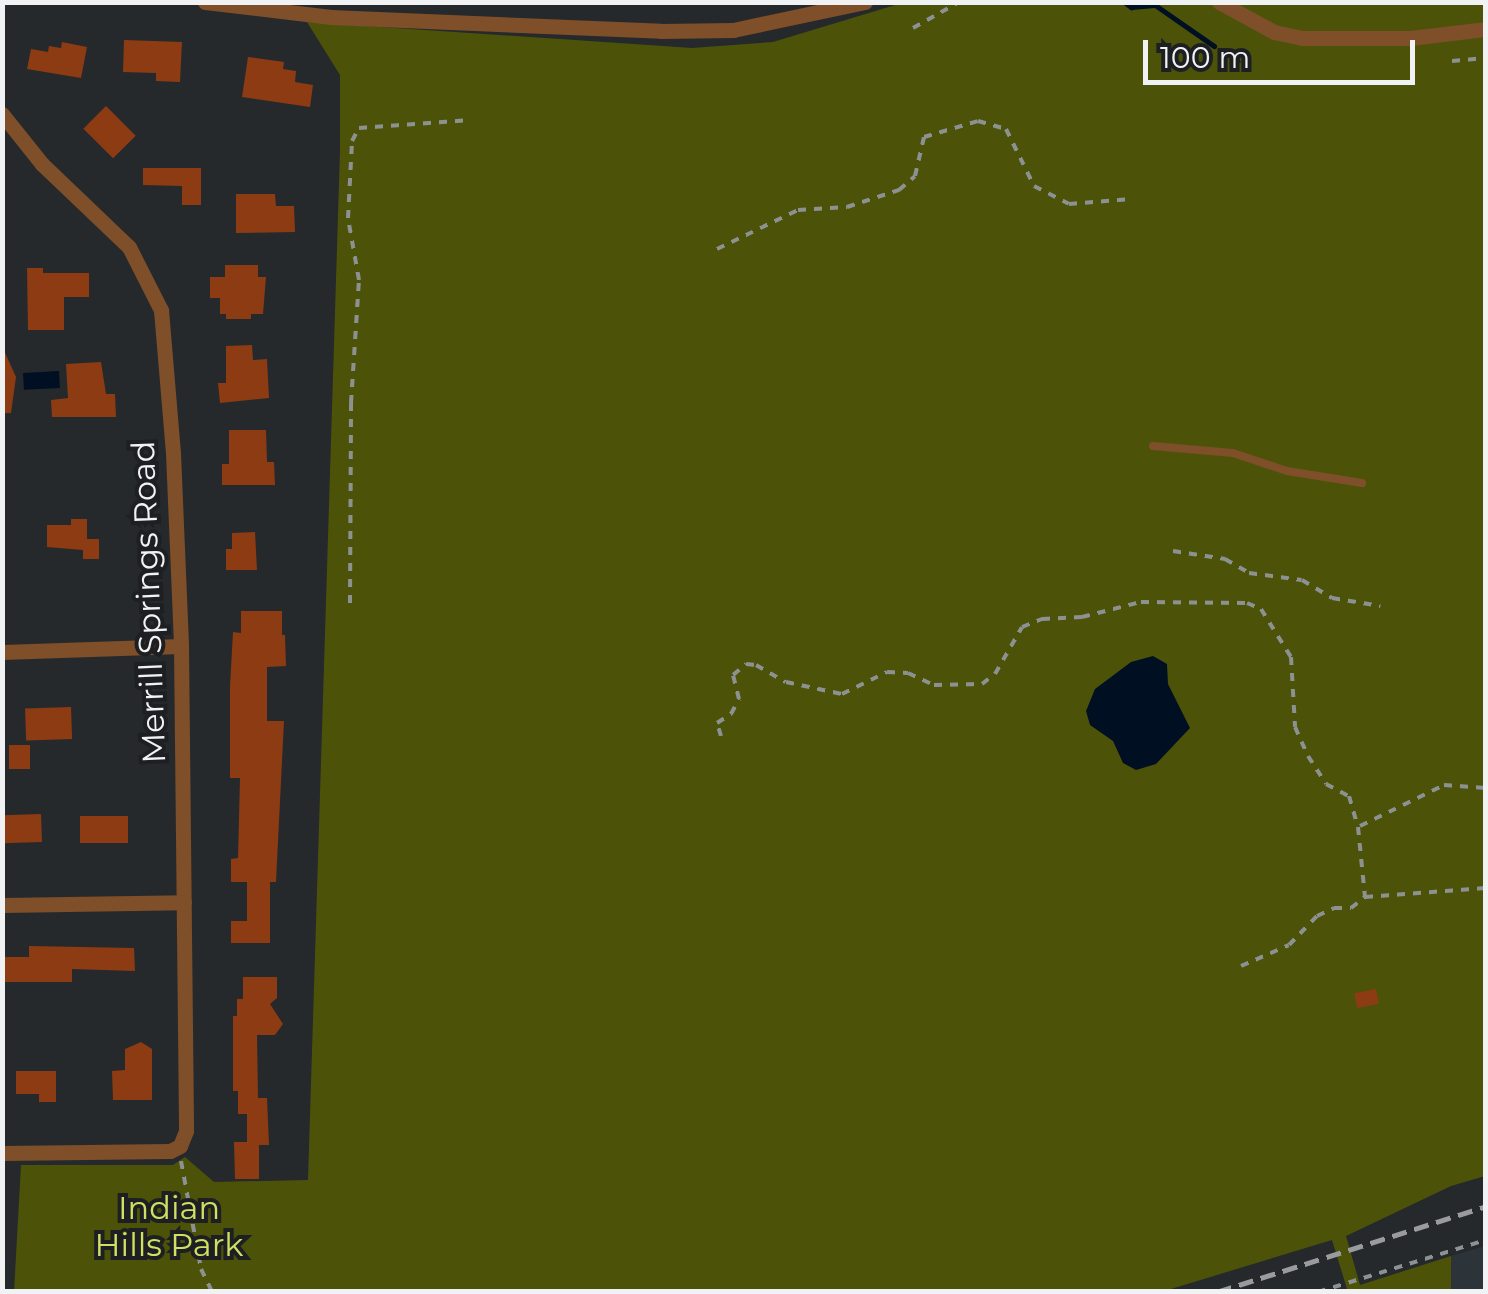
<!DOCTYPE html>
<style>
body{margin:0}
#map{position:relative;width:1488px;height:1294px;overflow:hidden;background:#26292b;font-family:Montserrat,sans-serif}
div>[style]{position:absolute}
[style*='--x']{left:calc(var(--x)*1px);top:calc(var(--y)*1px);width:calc(var(--w)*1px);rotate:calc(var(--a)*1deg)}
.built>*{inset:0;background:#2c343a}
.green>*{inset:0;background:#4c5309}
.water>*{inset:0;background:#000f22;transform-origin:0 0}
.stream>*{height:5px;margin:-2.5px;padding:0 2.5px;transform-origin:2.5px;border-radius:2.5px;background:#000f22}
.building>*{inset:0;background:#8d3b13;transform-origin:0 0}
.path>*{height:4px;margin-top:-2px;transform-origin:0;background:repeating-linear-gradient(90deg,#8e9192 0 8px,transparent 0 16px)}
.service>*{height:8px;margin:-4px;padding:0 4px;transform-origin:4px;border-radius:4px;background:#7e4f29}
.minor>*{height:15px;margin:-7.5px;padding:0 7.5px;transform-origin:7.5px;border-radius:7.5px;background:#7e4f29}
.rail>*{height:5px;margin-top:-2.5px;transform-origin:0;background:repeating-linear-gradient(90deg,#999b9d 0 15px,transparent 0 23px)}
span{translate:-50% -50%;white-space:nowrap;text-align:center;line-height:1.15;-webkit-text-stroke:8px #1d1f22;paint-order:stroke}
.street-label{font-size:32px;color:#f0f2f3}
.park-label{font-size:32px;color:#d0e060}
.frame{position:absolute;inset:0;border:5px solid #f0f2f3;pointer-events:none}
.scale{position:absolute;left:1143px;top:40px;width:272px;height:45px;box-sizing:border-box;border:5px solid #f0f2f3;border-top:0;padding-left:12px;font-size:30px;line-height:35px;white-space:nowrap;color:#f0f2f3;-webkit-text-stroke:8px #1d1f22;paint-order:stroke}
</style>
<div id="map">
<div class="built">
<i style="clip-path:polygon(1485px 1246px,1485px 1291px,1451px 1292px,1451px 1256px)"></i>
</div>
<div class="green">
<i style="clip-path:polygon(902px 3px,1485px 3px,1485px 1176px,1451px 1186px,1346px 1236px,1360px 1285px,1451px 1256px,1451px 1291px,1341px 1291px,1347px 1289px,1332px 1240px,1161px 1292px,14px 1292px,21px 1165px,173px 1165px,185px 1157px,214px 1182px,308px 1180px,340px 151px,340px 75px,307px 22px,692px 48px,773px 42px)"></i>
</div>
<div class="water">
<i style="left:59px;top:371px;width:17px;height:36px;rotate:87deg"></i>
<i style="clip-path:polygon(1153px 656px,1167px 664px,1168px 684px,1190px 728px,1156px 764px,1136px 770px,1123px 763px,1113px 741px,1090px 725px,1086px 711px,1095px 689px,1131px 662px)"></i>
</div>
<div class="stream">
<i style="--x:1124;--y:2;--w:9;--a:36"></i>
<i style="--x:1131;--y:7;--w:24;--a:-5"></i>
<i style="--x:1155;--y:5;--w:72;--a:34.8"></i>
</div>
<div class="building">
<i style="clip-path:polygon(124px 40px,182px 42px,180px 82px,156px 81px,156px 73px,123px 72px)"></i>
<i style="clip-path:polygon(62px 42px,87px 47px,81px 78px,27px 69px,31px 49px,48px 52px,49px 46px,61px 48px)"></i>
<i style="clip-path:polygon(248px 57px,284px 62px,283px 69px,296px 71px,295px 82px,313px 85px,310px 107px,242px 97px)"></i>
<i style="left:106px;top:106px;width:42px;height:32px;rotate:45deg"></i>
<i style="clip-path:polygon(143px 168px,201px 168px,201px 205px,182px 205px,182px 186px,143px 185px)"></i>
<i style="clip-path:polygon(236px 194px,275px 194px,276px 206px,294px 206px,295px 232px,236px 233px)"></i>
<i style="clip-path:polygon(225px 265px,258px 265px,258px 277px,266px 277px,263px 314px,251px 314px,251px 319px,226px 319px,226px 314px,220px 314px,220px 298px,210px 298px,210px 277px,225px 277px)"></i>
<i style="clip-path:polygon(27px 268px,43px 268px,43px 273px,89px 273px,89px 297px,64px 297px,64px 330px,28px 330px)"></i>
<i style="clip-path:polygon(252px 345px,253px 360px,267px 359px,269px 398px,220px 403px,218px 383px,226px 383px,226px 346px)"></i>
<i style="clip-path:polygon(2px 346px,16px 377px,11px 413px,2px 413px)"></i>
<i style="clip-path:polygon(101px 362px,106px 394px,115px 394px,116px 417px,52px 417px,51px 400px,68px 398px,66px 364px)"></i>
<i style="clip-path:polygon(229px 430px,266px 430px,267px 462px,274px 462px,275px 485px,222px 485px,222px 464px,229px 464px)"></i>
<i style="clip-path:polygon(71px 519px,87px 519px,87px 539px,99px 539px,99px 559px,83px 559px,83px 550px,47px 547px,47px 525px,71px 525px)"></i>
<i style="clip-path:polygon(255px 532px,257px 570px,226px 570px,226px 549px,232px 549px,232px 533px)"></i>
<i style="clip-path:polygon(241px 611px,282px 611px,282px 635px,285px 635px,286px 666px,267px 667px,267px 721px,284px 721px,276px 882px,270px 882px,270px 943px,231px 943px,231px 921px,247px 921px,247px 882px,231px 882px,231px 859px,238px 858px,240px 778px,230px 778px,230px 686px,233px 632px,241px 633px)"></i>
<i style="left:71px;top:707px;width:32px;height:46px;rotate:88deg"></i>
<i style="left:9px;top:745px;width:21px;height:24px"></i>
<i style="left:41px;top:814px;width:28px;height:39px;rotate:88deg"></i>
<i style="left:128px;top:816px;width:27px;height:48px;rotate:90deg"></i>
<i style="clip-path:polygon(29px 946px,134px 948px,135px 971px,72px 969px,72px 982px,2px 982px,2px 957px,29px 957px)"></i>
<i style="clip-path:polygon(243px 977px,277px 977px,277px 998px,270px 1004px,283px 1024px,275px 1035px,257px 1035px,258px 1098px,267px 1098px,269px 1145px,259px 1145px,259px 1179px,235px 1179px,234px 1142px,247px 1142px,247px 1114px,238px 1114px,238px 1091px,233px 1091px,233px 1016px,237px 1016px,237px 999px,243px 999px)"></i>
<i style="left:1376px;top:989px;width:15px;height:22px;rotate:79deg"></i>
<i style="clip-path:polygon(141px 1042px,152px 1049px,152px 1100px,113px 1100px,112px 1071px,125px 1070px,125px 1049px)"></i>
<i style="clip-path:polygon(16px 1071px,56px 1071px,56px 1102px,39px 1102px,39px 1094px,16px 1094px)"></i>
</div>
<div class="path">
<i style="--x:1359;--y:3;--w:1;--a:-90"></i>
<i style="--x:913;--y:28;--w:53;--a:-29.5"></i>
<i style="--x:1452;--y:61;--w:34;--a:-5"></i>
<i style="--x:717;--y:249;--w:90;--a:-25.7"></i>
<i style="--x:798;--y:210;--w:49;--a:-3.5"></i>
<i style="--x:847;--y:207;--w:55;--a:-18.1"></i>
<i style="--x:899;--y:190;--w:21;--a:-41"></i>
<i style="--x:915;--y:176;--w:40;--a:-77"></i>
<i style="--x:924;--y:137;--w:56;--a:-16.5"></i>
<i style="--x:978;--y:121;--w:29;--a:16"></i>
<i style="--x:1006;--y:129;--w:64;--a:63.8"></i>
<i style="--x:1034;--y:186;--w:39;--a:27"></i>
<i style="--x:1069;--y:204;--w:62;--a:-4.6"></i>
<i style="--x:1173;--y:551;--w:53;--a:8.7"></i>
<i style="--x:1225;--y:559;--w:28;--a:30"></i>
<i style="--x:1249;--y:573;--w:53;--a:7.5"></i>
<i style="--x:1302;--y:580;--w:35;--a:31"></i>
<i style="--x:1332;--y:598;--w:49;--a:9.5"></i>
<i style="--x:350;--y:603;--w:200;--a:-89.7"></i>
<i style="--x:351;--y:403;--w:123;--a:-86.3"></i>
<i style="--x:359;--y:280;--w:63;--a:-100.1"></i>
<i style="--x:348;--y:218;--w:77;--a:-87"></i>
<i style="--x:352;--y:141;--w:15;--a:-62"></i>
<i style="--x:359;--y:128;--w:112;--a:-4.1"></i>
<i style="--x:721;--y:736;--w:14;--a:-107"></i>
<i style="--x:717;--y:723;--w:17;--a:-33"></i>
<i style="--x:731;--y:714;--w:17;--a:-62"></i>
<i style="--x:739;--y:699;--w:25;--a:-104"></i>
<i style="--x:733;--y:675;--w:17;--a:-40"></i>
<i style="--x:746;--y:664;--w:10;--a:6"></i>
<i style="--x:756;--y:665;--w:34;--a:30"></i>
<i style="--x:786;--y:682;--w:57;--a:12.1"></i>
<i style="--x:842;--y:694;--w:50;--a:-26.1"></i>
<i style="--x:887;--y:672;--w:21;--a:3"></i>
<i style="--x:908;--y:673;--w:29;--a:25"></i>
<i style="--x:934;--y:685;--w:48;--a:-1.2"></i>
<i style="--x:982;--y:684;--w:16;--a:-38"></i>
<i style="--x:995;--y:674;--w:54;--a:-60.1"></i>
<i style="--x:1022;--y:627;--w:22;--a:-22"></i>
<i style="--x:1042;--y:619;--w:40;--a:-2.9"></i>
<i style="--x:1082;--y:617;--w:61;--a:-14.3"></i>
<i style="--x:1141;--y:602;--w:106;--a:0.5"></i>
<i style="--x:1247;--y:603;--w:15;--a:23"></i>
<i style="--x:1261;--y:609;--w:57;--a:58"></i>
<i style="--x:1291;--y:657;--w:70;--a:86.7"></i>
<i style="--x:1295;--y:727;--w:32;--a:66"></i>
<i style="--x:1308;--y:756;--w:33;--a:57"></i>
<i style="--x:1326;--y:784;--w:26;--a:28"></i>
<i style="--x:1349;--y:796;--w:32;--a:74"></i>
<i style="--x:1358;--y:827;--w:70;--a:84.3"></i>
<i style="--x:1360;--y:826;--w:93;--a:-26"></i>
<i style="--x:1444;--y:785;--w:42;--a:4.1"></i>
<i style="--x:1241;--y:966;--w:52;--a:-23.6"></i>
<i style="--x:1289;--y:945;--w:40;--a:-46"></i>
<i style="--x:1317;--y:916;--w:19;--a:-25"></i>
<i style="--x:1334;--y:908;--w:17;--a:0"></i>
<i style="--x:1351;--y:908;--w:18;--a:-38"></i>
<i style="--x:1365;--y:897;--w:121;--a:-4.3"></i>
<i style="--x:181;--y:1161;--w:110;--a:79.5"></i>
<i style="--x:201;--y:1269;--w:25;--a:64"></i>
<i style="--x:1318;--y:1292;--w:176;--a:-17.2"></i>
</div>
<div class="service">
<i style="--x:1153;--y:446;--w:80;--a:5"></i>
<i style="--x:1233;--y:453;--w:57;--a:18.4"></i>
<i style="--x:1287;--y:471;--w:76;--a:9.1"></i>
</div>
<div class="minor">
<i style="--x:205;--y:2;--w:127;--a:6.8"></i>
<i style="--x:331;--y:17;--w:330;--a:2.4"></i>
<i style="--x:661;--y:31;--w:72;--a:-0.8"></i>
<i style="--x:733;--y:30;--w:135;--a:-12"></i>
<i style="--x:1219;--y:2;--w:63;--a:28.6"></i>
<i style="--x:1274;--y:32;--w:29;--a:12"></i>
<i style="--x:1302;--y:38;--w:108;--a:0"></i>
<i style="--x:1410;--y:38;--w:77;--a:-6.8"></i>
<i style="--x:2;--y:114;--w:64;--a:51.3"></i>
<i style="--x:42;--y:164;--w:120;--a:43.7"></i>
<i style="--x:129;--y:247;--w:71;--a:63.1"></i>
<i style="--x:161;--y:310;--w:144;--a:85.2"></i>
<i style="--x:173;--y:453;--w:193;--a:87.6"></i>
<i style="--x:181;--y:646;--w:485;--a:89.4"></i>
<i style="--x:186;--y:1131;--w:16;--a:112"></i>
<i style="--x:180;--y:1146;--w:11;--a:153"></i>
<i style="--x:170;--y:1151;--w:168;--a:179.3"></i>
<i style="--x:2;--y:652;--w:179;--a:-1.9"></i>
<i style="--x:2;--y:905;--w:182;--a:-0.9"></i>
</div>
<div class="rail">
<i style="--x:1217;--y:1292;--w:282;--a:-17.7"></i>
</div>
<div class="street-label">
<span style="left:149px;top:602px;rotate:-92deg">Merrill Springs Road</span>
</div>
<div class="park-label">
<span style="left:169px;top:1227px">Indian<br>Hills Park</span>
</div>
<div class="frame"></div>
<div class="scale">100 m</div>
</div>
